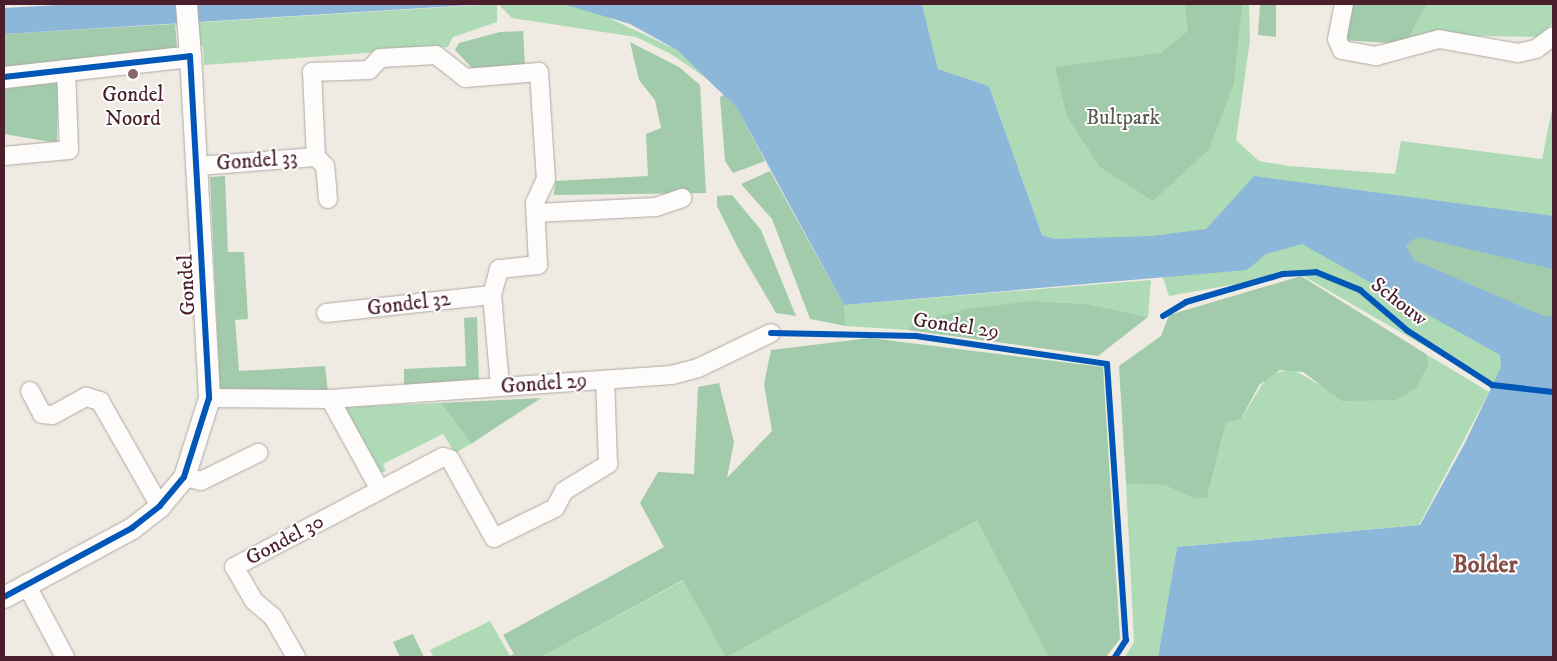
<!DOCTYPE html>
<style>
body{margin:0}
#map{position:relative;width:1557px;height:661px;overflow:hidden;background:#efebe2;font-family:"IM FELL DW Pica",serif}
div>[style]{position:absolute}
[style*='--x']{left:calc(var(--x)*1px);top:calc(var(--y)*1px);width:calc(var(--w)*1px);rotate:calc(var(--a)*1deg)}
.green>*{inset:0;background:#aedbb6}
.forest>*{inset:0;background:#a1cbaa}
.water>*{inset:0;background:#8cb7d9}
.roads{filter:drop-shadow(0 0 1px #b0a8a4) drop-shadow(0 0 1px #b0a8a4)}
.minor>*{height:18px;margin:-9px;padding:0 9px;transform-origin:9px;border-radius:9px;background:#fdfcfb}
.tertiary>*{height:21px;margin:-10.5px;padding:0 10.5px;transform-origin:10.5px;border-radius:10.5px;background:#fdfcfb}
.cycleway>*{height:6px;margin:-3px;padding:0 3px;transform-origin:3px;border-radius:3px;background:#0057b8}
.dots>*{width:14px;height:14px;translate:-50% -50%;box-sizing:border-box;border:2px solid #fff;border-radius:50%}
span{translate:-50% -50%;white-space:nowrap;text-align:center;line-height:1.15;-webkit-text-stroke:4px #fff;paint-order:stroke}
.poi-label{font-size:21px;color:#4a1f2b}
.park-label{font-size:21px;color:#5a5c4f}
.street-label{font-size:21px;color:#4a1f2b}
.quarter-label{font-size:24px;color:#854f47;font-weight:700}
.frame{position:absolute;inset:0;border:5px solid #4a1f2b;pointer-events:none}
</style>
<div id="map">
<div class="green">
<i style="clip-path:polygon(497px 4px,497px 22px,453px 37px,448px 47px,204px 65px,203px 47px,175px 24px)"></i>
<i style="clip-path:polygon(498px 4px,563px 4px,592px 10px,677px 50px,710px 81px,671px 54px,636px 37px,512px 18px)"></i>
<i style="clip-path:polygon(922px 4px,1249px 4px,1250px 40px,1236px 140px,1259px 161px,1289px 166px,1395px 174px,1401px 141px,1542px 159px,1553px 104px,1553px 392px,1492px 385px,1298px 273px,1169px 296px,1162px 275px,1042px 235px,989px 86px,938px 69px)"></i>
<i style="clip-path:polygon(1427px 4px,1553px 4px,1553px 23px,1540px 37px,1422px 35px,1405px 44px)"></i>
<i style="clip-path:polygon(1151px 280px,1148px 317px,1088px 304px,1033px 301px,913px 323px,908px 330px,846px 326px,844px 305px)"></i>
<i style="clip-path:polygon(1426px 354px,1489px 392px,1419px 525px,1177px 547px,1158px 657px,1125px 657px,1134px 642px,1126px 484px,1164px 485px,1196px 499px,1207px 498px,1226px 423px,1241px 419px,1268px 375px,1292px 369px,1320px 385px,1416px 387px,1429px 364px)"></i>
<i style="clip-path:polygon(441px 403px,471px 444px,455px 453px,443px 434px,383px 464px,386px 471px,378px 474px,342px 407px)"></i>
<i style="clip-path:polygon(981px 488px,1072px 657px,541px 657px,725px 558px)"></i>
<i style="clip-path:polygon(490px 621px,510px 656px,433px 657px,430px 650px)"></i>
</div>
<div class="forest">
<i style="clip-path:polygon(1185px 4px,1242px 4px,1234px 83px,1209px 149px,1153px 201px,1100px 167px,1067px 117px,1055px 67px,1161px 53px,1188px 31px)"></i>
<i style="clip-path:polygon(1260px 4px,1276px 4px,1276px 37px,1258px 35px)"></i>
<i style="clip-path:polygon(1346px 4px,1427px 4px,1405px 44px,1342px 40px)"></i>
<i style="clip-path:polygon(175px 24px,177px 49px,4px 67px,4px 34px)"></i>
<i style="clip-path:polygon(523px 31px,525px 66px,473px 69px,455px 50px,459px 43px,500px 32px)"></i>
<i style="clip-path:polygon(630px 42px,679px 67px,700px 85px,706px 193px,554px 195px,555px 181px,648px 176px,646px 134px,661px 128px,655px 100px,639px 80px)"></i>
<i style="clip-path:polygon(58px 82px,57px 143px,4px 134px,4px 89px)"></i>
<i style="clip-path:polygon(724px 95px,737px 108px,765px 161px,733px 173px,725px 161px,720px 97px)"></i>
<i style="clip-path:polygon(770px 171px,844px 305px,846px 326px,810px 319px,772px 219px,741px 184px)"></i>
<i style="clip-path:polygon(225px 176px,228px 252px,244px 252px,248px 319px,235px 320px,239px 371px,325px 366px,328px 392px,220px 390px,210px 177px)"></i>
<i style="clip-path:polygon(732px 195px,761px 230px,796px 316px,776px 313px,738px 248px,717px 206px,717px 196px)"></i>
<i style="clip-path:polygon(1417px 237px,1553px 269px,1553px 316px,1544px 316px,1414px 260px,1406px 246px)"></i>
<i style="clip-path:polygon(1301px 276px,1426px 354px,1429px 364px,1416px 388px,1396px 400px,1342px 401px,1303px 372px,1280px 370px,1259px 385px,1241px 419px,1226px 423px,1207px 498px,1196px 499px,1164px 485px,1126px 484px,1119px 366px,1161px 336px,1169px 315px)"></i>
<i style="clip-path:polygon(1033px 301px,1088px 304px,1148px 317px,1098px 356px,908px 330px,913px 323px,967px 309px)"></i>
<i style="clip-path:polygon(477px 317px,479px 381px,404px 386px,404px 369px,466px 366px,464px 318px)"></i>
<i style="clip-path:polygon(870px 338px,1103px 367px,1120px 639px,1106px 657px,1049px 657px,977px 520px,726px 657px,683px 580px,541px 657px,507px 657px,514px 654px,503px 635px,664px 547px,640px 503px,658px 472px,694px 474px,698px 387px,719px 383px,734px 442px,727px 478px,772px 431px,764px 384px,771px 350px)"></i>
<i style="clip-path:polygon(541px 398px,471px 444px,441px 403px)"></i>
<i style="clip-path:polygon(413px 634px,424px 657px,400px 657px,393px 642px)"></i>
</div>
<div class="water">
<i style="clip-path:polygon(77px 4px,488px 4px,4px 34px,4px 8px)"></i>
<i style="clip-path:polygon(563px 4px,922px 4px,938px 69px,989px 86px,1042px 235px,1054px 239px,1152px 236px,1206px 229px,1254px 176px,1553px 216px,1553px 269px,1417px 237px,1406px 246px,1414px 260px,1544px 316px,1553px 316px,1553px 657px,1158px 657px,1177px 547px,1420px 525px,1465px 443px,1501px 367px,1500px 355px,1302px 244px,1266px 254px,1247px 270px,844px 305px,737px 108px,677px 50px,630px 24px)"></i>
</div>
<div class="roads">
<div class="minor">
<i style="--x:1344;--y:4;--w:36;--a:101"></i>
<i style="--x:1337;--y:39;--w:12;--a:66"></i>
<i style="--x:1342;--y:50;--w:35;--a:10"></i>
<i style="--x:1376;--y:56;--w:65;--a:-15.1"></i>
<i style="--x:1439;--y:39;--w:80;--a:10"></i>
<i style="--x:1518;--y:53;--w:18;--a:-13"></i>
<i style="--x:1536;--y:49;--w:21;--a:-37"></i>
<i style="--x:4;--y:156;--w:65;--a:-5.3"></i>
<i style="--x:69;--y:150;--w:81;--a:-92.1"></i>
<i style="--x:198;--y:166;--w:118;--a:-4.4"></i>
<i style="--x:328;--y:199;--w:33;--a:-95"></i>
<i style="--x:325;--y:166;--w:13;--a:-135"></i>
<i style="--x:316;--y:157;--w:85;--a:-92.7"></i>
<i style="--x:312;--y:72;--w:57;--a:-2"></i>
<i style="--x:369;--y:70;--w:16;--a:-47"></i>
<i style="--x:380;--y:58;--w:56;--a:-3.1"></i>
<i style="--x:436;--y:55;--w:37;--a:38"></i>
<i style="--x:465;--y:78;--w:74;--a:-4.6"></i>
<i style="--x:539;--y:72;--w:107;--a:86.3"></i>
<i style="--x:546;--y:179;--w:26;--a:115"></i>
<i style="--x:535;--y:203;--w:62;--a:87.2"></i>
<i style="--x:538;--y:265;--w:39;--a:174"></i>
<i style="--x:499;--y:269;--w:27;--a:105"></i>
<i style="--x:492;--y:295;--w:92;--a:85"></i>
<i style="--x:536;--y:213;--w:120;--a:-2.9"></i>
<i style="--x:656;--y:207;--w:28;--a:-19"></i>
<i style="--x:326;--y:313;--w:167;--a:-6.2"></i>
<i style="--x:30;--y:391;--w:26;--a:62"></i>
<i style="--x:42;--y:414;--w:11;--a:5"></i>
<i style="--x:53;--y:415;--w:38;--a:-29"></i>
<i style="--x:86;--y:397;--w:15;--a:16"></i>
<i style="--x:100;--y:401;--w:121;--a:60.3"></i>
<i style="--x:209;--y:398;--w:121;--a:0.5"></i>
<i style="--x:330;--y:399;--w:343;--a:-4"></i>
<i style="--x:672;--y:375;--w:27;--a:-15"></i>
<i style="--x:698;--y:368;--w:81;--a:-25.6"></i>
<i style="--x:330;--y:399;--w:104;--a:61.2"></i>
<i style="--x:184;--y:477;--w:17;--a:13"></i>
<i style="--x:201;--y:481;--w:64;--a:-26.2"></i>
<i style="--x:26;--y:584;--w:83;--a:61.9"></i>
<i style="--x:296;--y:657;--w:46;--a:-119.9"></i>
<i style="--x:273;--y:617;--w:25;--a:-140"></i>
<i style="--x:254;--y:601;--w:39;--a:-120"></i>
<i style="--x:234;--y:567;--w:236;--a:-27.8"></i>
<i style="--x:443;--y:457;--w:7;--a:16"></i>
<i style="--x:450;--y:459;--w:90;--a:60.9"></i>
<i style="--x:494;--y:538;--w:68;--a:-26.2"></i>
<i style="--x:555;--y:508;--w:19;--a:-62"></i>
<i style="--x:564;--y:491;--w:52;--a:-31.5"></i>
<i style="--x:608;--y:464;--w:84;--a:-92"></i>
</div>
<div class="tertiary">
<i style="--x:186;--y:4;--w:52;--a:85.6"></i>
<i style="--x:4;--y:77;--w:187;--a:-6.4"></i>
<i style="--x:190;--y:56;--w:343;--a:86.8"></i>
<i style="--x:209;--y:398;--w:83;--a:107.6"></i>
<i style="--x:184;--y:477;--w:38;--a:130"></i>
<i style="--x:160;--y:506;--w:36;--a:142"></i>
<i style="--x:132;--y:528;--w:145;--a:151.7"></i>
</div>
</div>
<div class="cycleway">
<i style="--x:4;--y:77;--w:187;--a:-6.4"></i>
<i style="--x:190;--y:56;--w:343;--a:86.8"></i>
<i style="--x:209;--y:398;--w:83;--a:107.6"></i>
<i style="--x:184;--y:477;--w:38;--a:130"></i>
<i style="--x:160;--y:506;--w:36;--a:142"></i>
<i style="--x:132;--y:528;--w:145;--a:151.7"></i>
<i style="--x:1163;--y:316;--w:27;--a:-31"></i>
<i style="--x:1186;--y:302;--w:101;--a:-16.1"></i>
<i style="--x:1283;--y:274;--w:33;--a:-3"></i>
<i style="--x:1316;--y:272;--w:48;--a:22.2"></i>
<i style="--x:1360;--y:290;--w:63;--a:40.5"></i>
<i style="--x:1408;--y:331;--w:100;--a:32.7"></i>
<i style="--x:1492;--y:385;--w:61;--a:6.5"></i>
<i style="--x:771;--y:333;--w:145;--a:1.2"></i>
<i style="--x:916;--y:336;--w:193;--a:8.3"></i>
<i style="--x:1107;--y:364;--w:277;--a:86.1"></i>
<i style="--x:1126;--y:640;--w:20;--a:123"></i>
</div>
<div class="dots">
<i style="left:133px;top:74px;background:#84666b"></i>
</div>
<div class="poi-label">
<span style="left:133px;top:107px">Gondel<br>Noord</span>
</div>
<div class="park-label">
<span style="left:1123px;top:118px">Bultpark</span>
</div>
<div class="street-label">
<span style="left:257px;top:161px;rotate:-4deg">Gondel 33</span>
<span style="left:187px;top:285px;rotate:-93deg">Gondel</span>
<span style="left:1399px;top:302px;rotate:38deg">Schouw</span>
<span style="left:409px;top:304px;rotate:-7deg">Gondel 32</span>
<span style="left:956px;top:326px;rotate:8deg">Gondel 29</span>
<span style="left:544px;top:384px;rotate:-4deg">Gondel 29</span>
<span style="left:285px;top:540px;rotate:-28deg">Gondel 30</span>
</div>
<div class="quarter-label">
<span style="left:1485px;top:566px">Bolder</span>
</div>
<div class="frame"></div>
</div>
